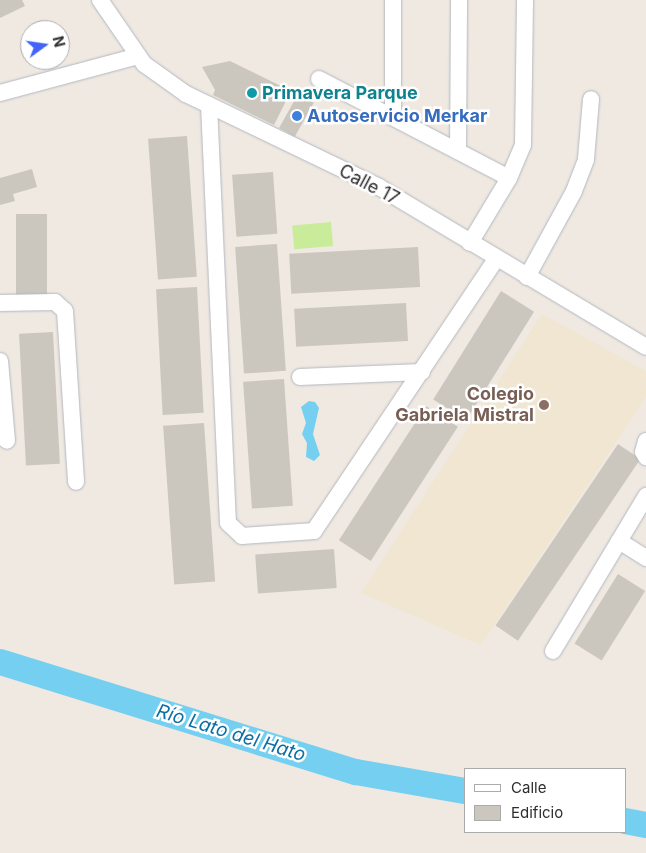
<!DOCTYPE html>
<meta charset="utf-8">
<style>
body{margin:0}
#map{position:relative;width:646px;height:853px;overflow:hidden;background:#efe9e1;font-family:Inter,sans-serif}
div>[style]{position:absolute}
[style*='--x']{left:calc(var(--x)*1px);top:calc(var(--y)*1px);width:calc(var(--w)*1px);rotate:calc(var(--a)*1deg)}
.education>*{inset:0;background:#f0e6d1}
.pitch>*{inset:0;background:#c9ec9a;transform-origin:0 0}
.water>*{inset:0;background:#75cff0}
.river>*{height:26px;margin:-13px;padding:0 13px;transform-origin:13px;border-radius:13px;background:#75cff0}
.building>*{inset:0;background:#cbc7bf;transform-origin:0 0}
.roads{filter:drop-shadow(0 0 1px #b4b7c1) drop-shadow(0 0 1px #b4b7c1)}
.minor>*{height:16px;margin:-8px;padding:0 8px;transform-origin:8px;border-radius:8px;background:#fff}
.dots>*{width:14px;height:14px;translate:-50% -50%;box-sizing:border-box;border:2px solid #fff;border-radius:50%}
span{translate:-50% -50%;white-space:nowrap;text-align:center;line-height:1.15;-webkit-text-stroke:5px #fff;paint-order:stroke}
.culture-label{font-size:18px;color:#0d838f;font-weight:700}
.left{translate:0 -50%;text-align:left}
.shop-label{font-size:18px;color:#366cbe;font-weight:700}
.street-label{font-size:18px;color:#2e2e2e}
.education-label{font-size:18px;color:#785e54;font-weight:700}
.right{translate:-100% -50%;text-align:right}
.water-label{font-size:19px;color:#0d6fa3;font-style:italic}
.legend{position:absolute;left:464px;top:768px;width:162px;height:65px;box-sizing:border-box;background:#fff;border:1px solid #ababab;margin:0;padding:6px 9px;list-style:none;font-size:15px;color:#2e2e2e}
.legend li{display:flex;align-items:center;gap:10px;height:25px}
.legend b{width:25px;border:1px solid #ababab}
.north{position:absolute;left:20px;top:20px;width:50px;height:50px;box-sizing:border-box;background:#fff;border:1px solid #ababab;border-radius:50%;rotate:76deg;font-size:14px;font-weight:700;line-height:20px;text-align:center;color:#2e2e2e}
.north::after{content:'';display:block;margin:auto;width:18px;height:22px;background:#4264fb;clip-path:polygon(50% 0,100% 100%,50% 72%,0 100%)}
</style>
<div id="map">
<div class="education">
<i style="clip-path:polygon(542px 314px,646px 371px,646px 397px,481px 645px,361px 593px)"></i>
</div>
<div class="pitch">
<i style="left:331px;top:222px;width:24px;height:39px;rotate:85deg"></i>
</div>
<div class="water">
<i style="clip-path:polygon(309px 401px,315px 402px,319px 408px,313px 434px,320px 455px,314px 461px,306px 457px,307px 443px,302px 434px,306px 423px,301px 407px)"></i>
</div>
<div class="river">
<i style="--x:0;--y:662;--w:373;--a:17.2"></i>
<i style="--x:356;--y:772;--w:111;--a:9.9"></i>
<i style="--x:625;--y:821;--w:21;--a:11"></i>
</div>
<div class="building">
<i style="clip-path:polygon(0 0,22px 0,25px 6px,0 18px)"></i>
<i style="clip-path:polygon(230px 61px,291px 91px,274px 125px,213px 95px,215px 90px,202px 67px)"></i>
<i style="left:298px;top:94px;width:18px;height:39px;rotate:29deg"></i>
<i style="left:187px;top:136px;width:141px;height:39px;rotate:86deg"></i>
<i style="clip-path:polygon(32px 169px,37px 187px,13px 194px,15px 201px,0 205px,0 178px)"></i>
<i style="left:273px;top:172px;width:62px;height:41px;rotate:86deg"></i>
<i style="left:16px;top:214px;width:31px;height:82px"></i>
<i style="left:277px;top:244px;width:127px;height:42px;rotate:86deg"></i>
<i style="left:418px;top:247px;width:40px;height:129px;rotate:87deg"></i>
<i style="left:197px;top:287px;width:126px;height:41px;rotate:87deg"></i>
<i style="left:501px;top:291px;width:39px;height:128px;rotate:32deg"></i>
<i style="left:406px;top:303px;width:38px;height:112px;rotate:87deg"></i>
<i style="left:53px;top:332px;width:132px;height:34px;rotate:87deg"></i>
<i style="left:284px;top:379px;width:127px;height:41px;rotate:86deg"></i>
<i style="left:426px;top:406px;width:38px;height:160px;rotate:33deg"></i>
<i style="left:204px;top:423px;width:159px;height:41px;rotate:86deg"></i>
<i style="left:618px;top:444px;width:27px;height:219px;rotate:34deg"></i>
<i style="left:334px;top:549px;width:39px;height:79px;rotate:86deg"></i>
<i style="left:618px;top:574px;width:32px;height:82px;rotate:32deg"></i>
</div>
<div class="roads">
<div class="minor">
<i style="--x:100;--y:0;--w:78;--a:55.5"></i>
<i style="--x:144;--y:64;--w:52;--a:35.5"></i>
<i style="--x:186;--y:94;--w:214;--a:25.7"></i>
<i style="--x:379;--y:187;--w:311;--a:30.9"></i>
<i style="--x:393;--y:0;--w:117;--a:90"></i>
<i style="--x:319;--y:79;--w:214;--a:27.5"></i>
<i style="--x:0;--y:93;--w:143;--a:-15"></i>
<i style="--x:209;--y:105;--w:418;--a:87.4"></i>
<i style="--x:228;--y:523;--w:19;--a:43"></i>
<i style="--x:242;--y:536;--w:72;--a:-4"></i>
<i style="--x:314;--y:531;--w:327;--a:-56.2"></i>
<i style="--x:458;--y:151;--w:151;--a:-89.6"></i>
<i style="--x:470;--y:243;--w:76;--a:-59"></i>
<i style="--x:509;--y:178;--w:36;--a:-67"></i>
<i style="--x:523;--y:145;--w:145;--a:-89.2"></i>
<i style="--x:527;--y:277;--w:98;--a:-61.3"></i>
<i style="--x:574;--y:191;--w:34;--a:-69"></i>
<i style="--x:586;--y:159;--w:60;--a:-85.2"></i>
<i style="--x:0;--y:303;--w:55;--a:-1"></i>
<i style="--x:55;--y:302;--w:13;--a:42"></i>
<i style="--x:65;--y:311;--w:171;--a:86.3"></i>
<i style="--x:0;--y:361;--w:80;--a:85"></i>
<i style="--x:300;--y:377;--w:122;--a:-2.3"></i>
<i style="--x:646;--y:441;--w:11;--a:105"></i>
<i style="--x:643;--y:452;--w:6;--a:59"></i>
<i style="--x:619;--y:541;--w:32;--a:32"></i>
<i style="--x:553;--y:651;--w:181;--a:-59"></i>
</div>
</div>
<div class="dots">
<i style="left:252px;top:93px;background:#0f9aa8"></i>
<i style="left:297px;top:116px;background:#3f7fe0"></i>
<i style="left:544px;top:405px;background:#8d6e63"></i>
</div>
<div class="culture-label">
<span class="left" style="left:262px;top:93px">Primavera Parque</span>
</div>
<div class="shop-label">
<span class="left" style="left:307px;top:116px">Autoservicio Merkar</span>
</div>
<div class="street-label">
<span style="left:369px;top:185px;rotate:28deg">Calle 17</span>
</div>
<div class="education-label">
<span class="right" style="left:534px;top:405px">Colegio<br>Gabriela Mistral</span>
</div>
<div class="water-label">
<span style="left:231px;top:733px;rotate:17deg">Río Lato del Hato</span>
</div>
<ul class="legend">
<li><b style="height:6px;background:#fff"></b>Calle</li>
<li><b style="height:14px;background:#cbc7bf"></b>Edificio</li>
</ul>
<div class="north">N</div>
</div>
